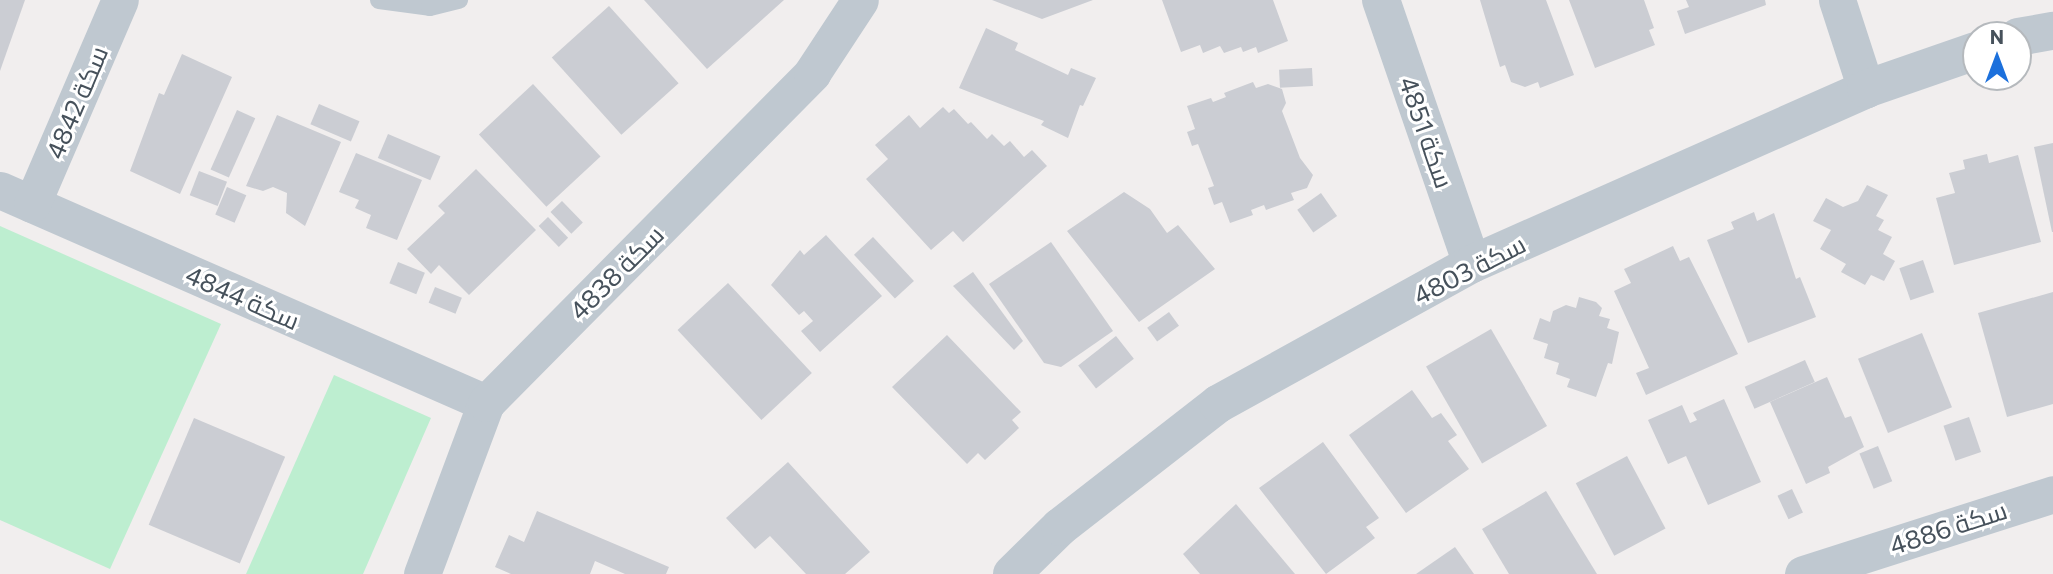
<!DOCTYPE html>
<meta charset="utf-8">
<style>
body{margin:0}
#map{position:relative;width:2053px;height:574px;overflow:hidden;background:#f1eeee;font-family:Commissioner,Cairo,sans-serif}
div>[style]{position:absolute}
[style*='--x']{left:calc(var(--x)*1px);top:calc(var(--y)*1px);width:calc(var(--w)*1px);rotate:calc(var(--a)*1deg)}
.green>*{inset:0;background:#bdeed0}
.building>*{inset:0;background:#cbcdd3;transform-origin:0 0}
.service>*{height:18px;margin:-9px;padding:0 9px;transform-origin:9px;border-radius:9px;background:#bfc8d0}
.minor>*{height:37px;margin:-18.5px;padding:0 18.5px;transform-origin:18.5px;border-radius:18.5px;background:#bfc8d0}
.tertiary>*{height:38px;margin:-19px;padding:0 19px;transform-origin:19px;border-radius:19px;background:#bfc8d0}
span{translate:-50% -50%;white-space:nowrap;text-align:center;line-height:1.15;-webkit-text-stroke:6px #fff;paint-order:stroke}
.street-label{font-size:26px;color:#46515b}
.north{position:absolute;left:1962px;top:21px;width:70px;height:70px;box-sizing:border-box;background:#fff;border:2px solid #b5b9bd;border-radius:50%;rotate:0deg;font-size:19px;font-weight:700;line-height:28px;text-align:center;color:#46515b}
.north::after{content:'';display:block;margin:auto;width:24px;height:32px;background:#1c70dc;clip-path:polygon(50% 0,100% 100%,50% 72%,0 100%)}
</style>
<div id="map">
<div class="green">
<i style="clip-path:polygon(0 226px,221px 324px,110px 569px,0 520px)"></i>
<i style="clip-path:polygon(334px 375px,431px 418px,363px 574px,246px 574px)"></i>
</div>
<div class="building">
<i style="clip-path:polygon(0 0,25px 0,0 71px)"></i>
<i style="clip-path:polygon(644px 0,784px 0,707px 69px)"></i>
<i style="clip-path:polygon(992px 0,1093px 0,1042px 19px)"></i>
<i style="clip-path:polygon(1162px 0,1273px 0,1288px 41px,1258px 53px,1256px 47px,1243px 52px,1241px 47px,1224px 53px,1220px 46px,1203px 53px,1200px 45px,1181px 52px)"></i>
<i style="clip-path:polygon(1480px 0,1546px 0,1574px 75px,1540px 88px,1538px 82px,1525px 87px,1511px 82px,1505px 65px,1500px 67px)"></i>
<i style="clip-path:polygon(1569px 0,1644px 0,1654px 28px,1649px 30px,1655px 45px,1595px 68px)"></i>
<i style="clip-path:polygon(1686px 0,1765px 0,1766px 5px,1685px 34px,1677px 11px,1689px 7px)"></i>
<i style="left:609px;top:6px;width:104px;height:77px;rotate:48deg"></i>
<i style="clip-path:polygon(986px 28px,1018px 43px,1015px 50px,1068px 75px,1071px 68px,1096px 78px,1083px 106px,1080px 105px,1068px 138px,1041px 125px,1044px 121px,959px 88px)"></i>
<i style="clip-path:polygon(182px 54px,232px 77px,180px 194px,130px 171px,159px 93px,164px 95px)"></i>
<i style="left:1312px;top:68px;width:18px;height:33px;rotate:87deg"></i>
<i style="clip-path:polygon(1253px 82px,1256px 88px,1268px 84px,1282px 89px,1286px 103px,1282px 111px,1300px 158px,1313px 175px,1307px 188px,1291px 193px,1294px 200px,1266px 210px,1264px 205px,1251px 210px,1253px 215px,1230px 223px,1222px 202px,1214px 205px,1208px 188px,1214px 186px,1198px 144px,1192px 146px,1187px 132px,1195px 129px,1187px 106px,1211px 98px,1213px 102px,1226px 97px,1224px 93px)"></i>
<i style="left:533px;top:84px;width:99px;height:74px;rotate:47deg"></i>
<i style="left:319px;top:104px;width:44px;height:22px;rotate:23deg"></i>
<i style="clip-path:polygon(943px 107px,949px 113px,954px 109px,968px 124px,971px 122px,987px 139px,992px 134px,1004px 146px,1010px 141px,1024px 157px,1032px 150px,1047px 166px,963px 242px,953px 231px,931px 250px,866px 179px,888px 159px,875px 145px,909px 115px,920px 128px)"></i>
<i style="left:237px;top:110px;width:20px;height:65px;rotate:24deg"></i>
<i style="clip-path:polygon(277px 115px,341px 142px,305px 226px,286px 213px,287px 193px,273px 187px,263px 191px,246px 186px)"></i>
<i style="left:388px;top:134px;width:57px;height:26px;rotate:23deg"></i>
<i style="clip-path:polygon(2053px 143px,2053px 232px,2052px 232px,2034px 147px)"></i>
<i style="clip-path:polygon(356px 153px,422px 180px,397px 240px,366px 228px,371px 215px,355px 208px,359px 200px,339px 192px)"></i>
<i style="clip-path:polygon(1987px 154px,1989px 163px,2018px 155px,2041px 242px,1954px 265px,1936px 198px,1955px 193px,1949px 173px,1965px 169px,1963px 160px)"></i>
<i style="clip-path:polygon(476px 169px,536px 230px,469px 295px,439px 265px,431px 274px,407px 249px,445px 213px,438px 206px)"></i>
<i style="left:199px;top:171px;width:30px;height:26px;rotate:21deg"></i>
<i style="clip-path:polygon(1867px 185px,1888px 195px,1876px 216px,1884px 220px,1878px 230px,1892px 237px,1883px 254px,1895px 261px,1884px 281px,1871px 275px,1865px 285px,1841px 272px,1846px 264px,1820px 249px,1831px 230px,1813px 221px,1826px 198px,1843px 207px,1858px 201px)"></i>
<i style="left:227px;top:187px;width:21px;height:30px;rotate:23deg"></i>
<i style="clip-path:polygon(1124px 192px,1150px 209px,1167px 233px,1178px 225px,1215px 269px,1139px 322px,1067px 231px)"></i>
<i style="left:1321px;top:193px;width:28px;height:29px;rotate:55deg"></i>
<i style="left:562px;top:201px;width:30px;height:16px;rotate:46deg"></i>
<i style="clip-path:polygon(1754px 212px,1757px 221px,1774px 213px,1796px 279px,1800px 277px,1816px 317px,1748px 343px,1707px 240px,1734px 229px,1731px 222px)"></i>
<i style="left:548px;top:217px;width:29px;height:13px;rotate:46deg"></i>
<i style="clip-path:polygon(826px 235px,882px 296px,820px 352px,801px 331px,813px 321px,804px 311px,799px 315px,771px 285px,800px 250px,804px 255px)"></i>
<i style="left:873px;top:237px;width:60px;height:26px;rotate:47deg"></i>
<i style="clip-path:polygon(1051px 242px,1113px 331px,1061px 367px,1044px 363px,989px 284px)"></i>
<i style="clip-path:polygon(1673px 246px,1680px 261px,1689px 257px,1738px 354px,1646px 395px,1636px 373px,1649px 368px,1614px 291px,1631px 283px,1624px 269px)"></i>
<i style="left:1923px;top:260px;width:34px;height:25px;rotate:71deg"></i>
<i style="left:398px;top:262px;width:29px;height:23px;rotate:22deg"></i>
<i style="clip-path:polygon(973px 272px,1023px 341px,1014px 350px,953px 286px)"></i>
<i style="left:728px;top:283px;width:123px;height:69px;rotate:47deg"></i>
<i style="left:435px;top:287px;width:29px;height:17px;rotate:22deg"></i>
<i style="clip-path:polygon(2053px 292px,2053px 404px,2007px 417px,1978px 313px)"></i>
<i style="clip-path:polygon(1579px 297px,1596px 302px,1602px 308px,1599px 316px,1610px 319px,1607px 328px,1619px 332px,1612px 364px,1608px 363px,1596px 397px,1567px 387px,1570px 379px,1556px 374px,1559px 363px,1544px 358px,1548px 344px,1533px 339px,1540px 318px,1550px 322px,1553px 311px,1566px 305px,1576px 308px)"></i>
<i style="left:1169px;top:312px;width:17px;height:27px;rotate:54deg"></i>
<i style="left:1491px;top:329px;width:112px;height:75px;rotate:60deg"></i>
<i style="left:1922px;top:333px;width:80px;height:69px;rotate:68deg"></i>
<i style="clip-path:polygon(947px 335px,1021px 412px,1012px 420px,1019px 428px,985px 460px,978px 453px,967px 464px,892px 387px)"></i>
<i style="left:1116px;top:336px;width:29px;height:48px;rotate:52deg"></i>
<i style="left:1805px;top:360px;width:24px;height:66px;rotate:66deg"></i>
<i style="clip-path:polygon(1827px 377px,1845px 418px,1851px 416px,1864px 447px,1828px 467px,1830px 473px,1806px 484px,1770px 402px)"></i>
<i style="clip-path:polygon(1412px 390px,1432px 418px,1441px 413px,1457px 435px,1448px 441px,1469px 469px,1406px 513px,1349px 435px)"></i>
<i style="clip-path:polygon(1724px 399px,1761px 482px,1708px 505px,1686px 456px,1668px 464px,1648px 420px,1682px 405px,1690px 423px,1697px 420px,1693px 413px)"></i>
<i style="left:1969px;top:417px;width:37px;height:27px;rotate:71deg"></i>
<i style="left:194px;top:418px;width:99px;height:116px;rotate:23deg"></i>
<i style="clip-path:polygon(1323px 442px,1379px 518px,1366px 527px,1375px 538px,1326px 574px,1259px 488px)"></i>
<i style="left:1878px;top:446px;width:38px;height:20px;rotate:68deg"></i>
<i style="left:1627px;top:456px;width:82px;height:58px;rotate:62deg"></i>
<i style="clip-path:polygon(788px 462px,870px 552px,845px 574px,806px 574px,770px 536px,755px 549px,726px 518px)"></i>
<i style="left:1792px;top:489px;width:26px;height:16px;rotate:65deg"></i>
<i style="clip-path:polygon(1546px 491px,1597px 574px,1509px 574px,1482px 529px)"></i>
<i style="clip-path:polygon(1236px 504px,1295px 574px,1200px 574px,1183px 554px)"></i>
<i style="clip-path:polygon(537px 511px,669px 567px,666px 574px,625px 574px,595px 561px,590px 574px,511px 574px,495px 567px,509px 535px,524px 542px)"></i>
<i style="clip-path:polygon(1455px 547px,1474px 574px,1416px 574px)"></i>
</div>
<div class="service">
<i style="--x:379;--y:0;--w:51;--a:7.8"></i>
<i style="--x:430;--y:7;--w:30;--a:-14"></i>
</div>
<div class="minor">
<i style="--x:1837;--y:0;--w:94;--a:72"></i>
<i style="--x:0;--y:190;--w:531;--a:23.67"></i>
<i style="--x:32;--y:204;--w:222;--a:-66.7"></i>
<i style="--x:422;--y:574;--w:183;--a:-69.5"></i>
<i style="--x:486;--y:403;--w:464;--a:-45.3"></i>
<i style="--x:812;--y:73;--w:87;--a:-56.7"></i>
<i style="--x:1803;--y:574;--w:262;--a:-17.7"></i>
</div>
<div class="tertiary">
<i style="--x:1381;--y:0;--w:279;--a:71"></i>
<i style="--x:2018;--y:37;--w:36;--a:-10"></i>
<i style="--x:1012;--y:574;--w:67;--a:-44.4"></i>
<i style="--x:1060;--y:527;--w:200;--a:-37.9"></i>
<i style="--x:1218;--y:404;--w:290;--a:-28.9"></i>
<i style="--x:1472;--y:264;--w:431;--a:-23.9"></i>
<i style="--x:1866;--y:89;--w:116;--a:-19.1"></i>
</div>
<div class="street-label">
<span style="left:76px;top:102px;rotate:-67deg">سكة 4842</span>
<span style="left:1427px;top:132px;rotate:71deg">سكة 4851</span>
<span style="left:1469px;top:269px;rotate:-27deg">سكة 4803</span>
<span style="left:616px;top:272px;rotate:-45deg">سكة 4838</span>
<span style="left:243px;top:297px;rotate:24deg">سكة 4844</span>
<span style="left:1948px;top:527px;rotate:-18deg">سكة 4886</span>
</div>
<div class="north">N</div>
</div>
